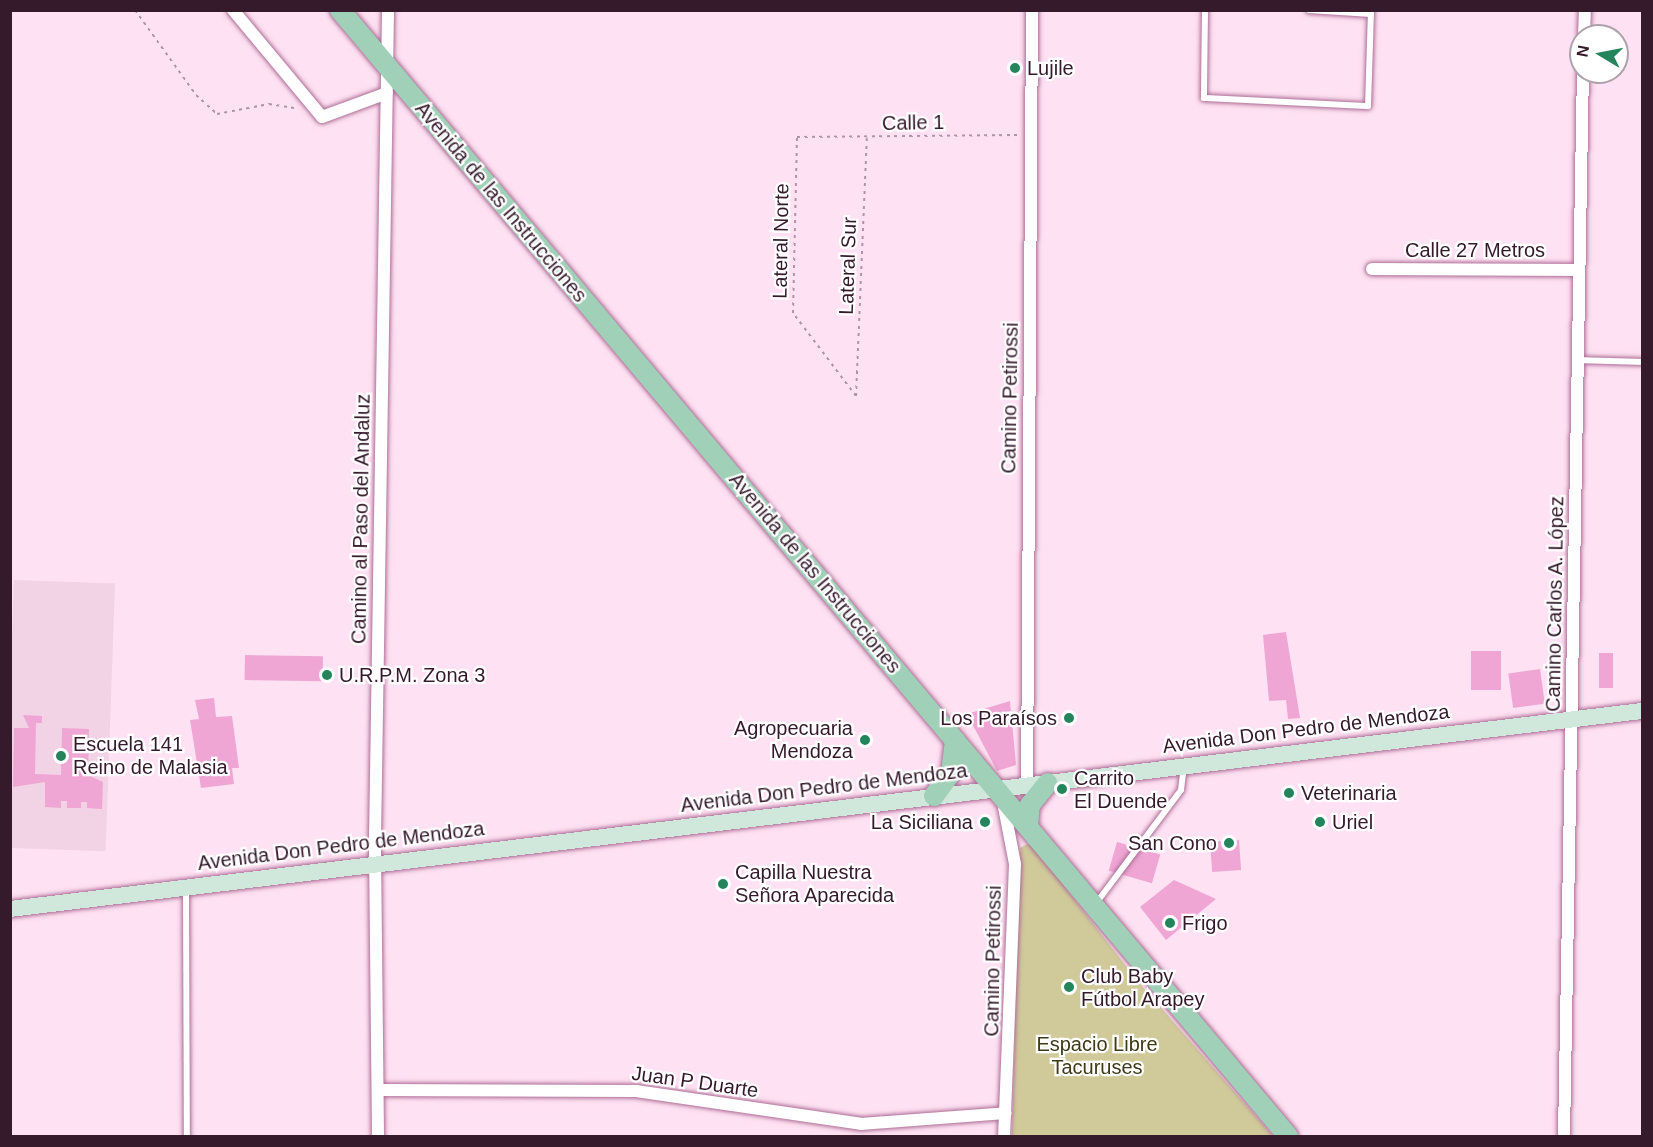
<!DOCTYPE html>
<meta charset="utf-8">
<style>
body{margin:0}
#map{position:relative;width:1653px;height:1147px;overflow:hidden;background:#fee1f2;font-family:Arial,sans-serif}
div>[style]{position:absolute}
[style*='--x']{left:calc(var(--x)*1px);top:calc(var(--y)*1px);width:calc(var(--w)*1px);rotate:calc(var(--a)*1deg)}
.built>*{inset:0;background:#f2d2e5;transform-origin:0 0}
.green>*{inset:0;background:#d0ca9a}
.building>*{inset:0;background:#efa6d4;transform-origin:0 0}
.path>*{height:2px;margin-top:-1px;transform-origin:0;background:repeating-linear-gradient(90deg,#b094a5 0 3px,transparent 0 7.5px)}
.roads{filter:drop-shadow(0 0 2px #ad6d96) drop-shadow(0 0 2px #ad6d96)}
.lane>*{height:6px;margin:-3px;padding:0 3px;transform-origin:3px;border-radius:3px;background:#fff}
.street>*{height:12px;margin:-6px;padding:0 6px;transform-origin:6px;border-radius:6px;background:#fff}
.secondary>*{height:16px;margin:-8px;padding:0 8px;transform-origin:8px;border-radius:8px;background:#d0e7dc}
.primary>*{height:20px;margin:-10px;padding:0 10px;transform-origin:10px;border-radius:10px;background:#a1d0b9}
.dots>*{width:16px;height:16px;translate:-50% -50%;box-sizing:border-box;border:3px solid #fff;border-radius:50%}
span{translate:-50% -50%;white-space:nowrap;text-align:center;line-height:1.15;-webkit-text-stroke:4.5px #fff;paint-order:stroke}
.poi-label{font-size:20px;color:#341a2b}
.left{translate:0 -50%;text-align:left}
.right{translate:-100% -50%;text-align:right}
.street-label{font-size:20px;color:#341a2b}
.park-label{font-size:20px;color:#3f3a17}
.frame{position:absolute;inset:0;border:12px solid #341a2b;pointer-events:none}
.north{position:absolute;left:1569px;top:24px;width:60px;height:60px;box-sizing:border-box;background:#fff;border:2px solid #aea3aa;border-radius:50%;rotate:280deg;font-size:16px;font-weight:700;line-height:24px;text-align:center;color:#341a2b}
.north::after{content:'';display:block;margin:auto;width:21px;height:27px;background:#24855d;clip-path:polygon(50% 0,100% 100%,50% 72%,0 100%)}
</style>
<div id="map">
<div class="built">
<i style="left:14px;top:580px;width:101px;height:268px;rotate:2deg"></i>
</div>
<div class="green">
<i style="clip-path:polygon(1027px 844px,1033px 846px,1136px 979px,1273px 1136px,1012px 1136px,1020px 848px)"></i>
</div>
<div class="building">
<i style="clip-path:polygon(1286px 632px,1300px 718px,1288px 719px,1286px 700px,1269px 701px,1263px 635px)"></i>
<i style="left:1471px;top:651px;width:30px;height:39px"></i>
<i style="left:1599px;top:653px;width:14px;height:35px"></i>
<i style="left:245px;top:655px;width:78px;height:25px;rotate:1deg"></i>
<i style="left:1540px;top:669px;width:35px;height:32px;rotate:82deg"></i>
<i style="clip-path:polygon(214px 698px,216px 717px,232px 716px,239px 768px,232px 768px,234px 784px,201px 788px,190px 720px,199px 719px,195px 700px)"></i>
<i style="clip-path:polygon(1010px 701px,1016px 765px,997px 771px,967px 714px)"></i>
<i style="clip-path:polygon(23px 715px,42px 716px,42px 723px,36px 723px,35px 774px,61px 775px,62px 728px,89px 729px,88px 775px,103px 782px,102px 809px,87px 808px,87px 802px,81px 802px,81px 808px,67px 808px,67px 801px,61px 801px,61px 808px,45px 807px,45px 782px,13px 787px,14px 728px,29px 728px)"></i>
<i style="left:1239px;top:840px;width:30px;height:29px;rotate:86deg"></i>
<i style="left:1117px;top:842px;width:45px;height:30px;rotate:16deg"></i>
<i style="clip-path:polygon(1174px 880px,1216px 899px,1166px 940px,1140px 907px)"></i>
</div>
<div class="path">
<i style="--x:135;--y:10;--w:105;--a:54.3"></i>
<i style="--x:196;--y:95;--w:28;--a:42"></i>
<i style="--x:217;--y:114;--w:53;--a:-10.9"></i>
<i style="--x:269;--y:104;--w:30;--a:9"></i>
<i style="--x:856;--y:396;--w:104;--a:-127.2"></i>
<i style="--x:793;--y:313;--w:176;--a:-88.7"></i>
<i style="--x:797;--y:137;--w:220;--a:-0.5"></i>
<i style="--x:856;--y:396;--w:258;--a:-87.6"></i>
</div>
<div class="roads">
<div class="lane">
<i style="--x:1205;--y:10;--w:88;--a:90.7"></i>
<i style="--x:1204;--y:98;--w:164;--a:2.8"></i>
<i style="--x:1368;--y:106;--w:96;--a:-88.2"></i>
<i style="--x:1309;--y:10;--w:62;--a:3.7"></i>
<i style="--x:1578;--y:360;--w:64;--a:1.8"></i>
<i style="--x:186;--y:890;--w:246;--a:89.8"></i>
<i style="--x:1097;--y:902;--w:140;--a:-53.1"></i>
<i style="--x:1181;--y:790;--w:23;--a:-83"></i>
</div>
<div class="street">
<i style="--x:233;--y:10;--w:139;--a:50.2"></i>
<i style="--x:322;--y:117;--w:69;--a:-20.3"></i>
<i style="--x:1584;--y:36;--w:26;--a:-88"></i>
<i style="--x:1372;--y:269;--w:206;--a:0.3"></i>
<i style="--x:1027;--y:786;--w:776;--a:-89.63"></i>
<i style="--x:1004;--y:807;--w:58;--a:79.1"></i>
<i style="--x:1015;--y:864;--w:272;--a:92.3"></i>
<i style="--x:378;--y:1090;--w:258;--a:0.2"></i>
<i style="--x:636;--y:1091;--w:227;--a:8.3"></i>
<i style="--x:861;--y:1124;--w:145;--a:-4.3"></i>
<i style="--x:378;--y:1136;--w:297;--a:-90.6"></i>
<i style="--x:375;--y:839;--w:829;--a:-89.1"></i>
<i style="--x:1564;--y:1136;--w:1064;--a:-88.98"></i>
</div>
<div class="secondary">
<i style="--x:10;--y:909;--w:1644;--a:-6.92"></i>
</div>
<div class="primary">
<i style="--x:340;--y:10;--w:1472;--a:49.91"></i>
<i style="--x:934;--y:796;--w:29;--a:-54"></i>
<i style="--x:951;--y:773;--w:33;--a:-83"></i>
<i style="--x:1028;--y:826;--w:21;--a:-85"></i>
<i style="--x:1030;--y:805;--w:28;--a:-51"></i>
</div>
</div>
<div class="dots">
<i style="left:1015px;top:68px;background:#24855d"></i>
<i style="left:327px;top:675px;background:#24855d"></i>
<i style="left:1069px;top:718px;background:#24855d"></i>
<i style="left:865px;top:740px;background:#24855d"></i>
<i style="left:61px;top:756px;background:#24855d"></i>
<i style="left:1062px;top:789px;background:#24855d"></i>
<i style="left:1289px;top:793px;background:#24855d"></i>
<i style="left:985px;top:822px;background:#24855d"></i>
<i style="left:1320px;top:822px;background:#24855d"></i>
<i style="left:1229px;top:843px;background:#24855d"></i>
<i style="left:723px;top:884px;background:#24855d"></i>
<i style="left:1170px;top:923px;background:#24855d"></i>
<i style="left:1069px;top:987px;background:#24855d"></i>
</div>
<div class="poi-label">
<span class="left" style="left:1027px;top:68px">Lujile</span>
<span class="left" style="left:339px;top:675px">U.R.P.M. Zona 3</span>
<span class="right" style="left:1057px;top:718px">Los Paraísos</span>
<span class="right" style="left:853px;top:740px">Agropecuaria<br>Mendoza</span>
<span class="left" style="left:73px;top:756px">Escuela 141<br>Reino de Malasia</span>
<span class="left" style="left:1074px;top:790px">Carrito<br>El Duende</span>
<span class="left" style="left:1301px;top:793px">Veterinaria</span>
<span class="right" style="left:973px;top:822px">La Siciliana</span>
<span class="left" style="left:1332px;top:822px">Uriel</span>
<span class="right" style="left:1217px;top:843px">San Cono</span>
<span class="left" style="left:735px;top:884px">Capilla Nuestra<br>Señora Aparecida</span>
<span class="left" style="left:1182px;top:923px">Frigo</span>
<span class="left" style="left:1081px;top:988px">Club Baby<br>Fútbol Arapey</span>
</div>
<div class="street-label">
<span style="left:913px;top:123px;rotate:-1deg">Calle 1</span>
<span style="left:501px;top:202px;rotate:50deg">Avenida de las Instrucciones</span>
<span style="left:781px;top:241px;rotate:-89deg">Lateral Norte</span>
<span style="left:1475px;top:250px">Calle 27 Metros</span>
<span style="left:848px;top:266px;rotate:-88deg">Lateral Sur</span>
<span style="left:1010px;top:398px;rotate:-89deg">Camino Petirossi</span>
<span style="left:361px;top:519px;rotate:-89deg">Camino al Paso del Andaluz</span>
<span style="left:815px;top:573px;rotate:50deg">Avenida de las Instrucciones</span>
<span style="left:1555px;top:604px;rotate:-89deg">Camino Carlos A. López</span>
<span style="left:1306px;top:729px;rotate:-7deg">Avenida Don Pedro de Mendoza</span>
<span style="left:824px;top:788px;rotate:-7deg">Avenida Don Pedro de Mendoza</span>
<span style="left:341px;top:846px;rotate:-7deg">Avenida Don Pedro de Mendoza</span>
<span style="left:993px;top:961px;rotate:-89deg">Camino Petirossi</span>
<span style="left:695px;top:1082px;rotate:8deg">Juan P Duarte</span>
</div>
<div class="park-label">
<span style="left:1097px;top:1056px">Espacio Libre<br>Tacuruses</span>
</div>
<div class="frame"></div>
<div class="north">N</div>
</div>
